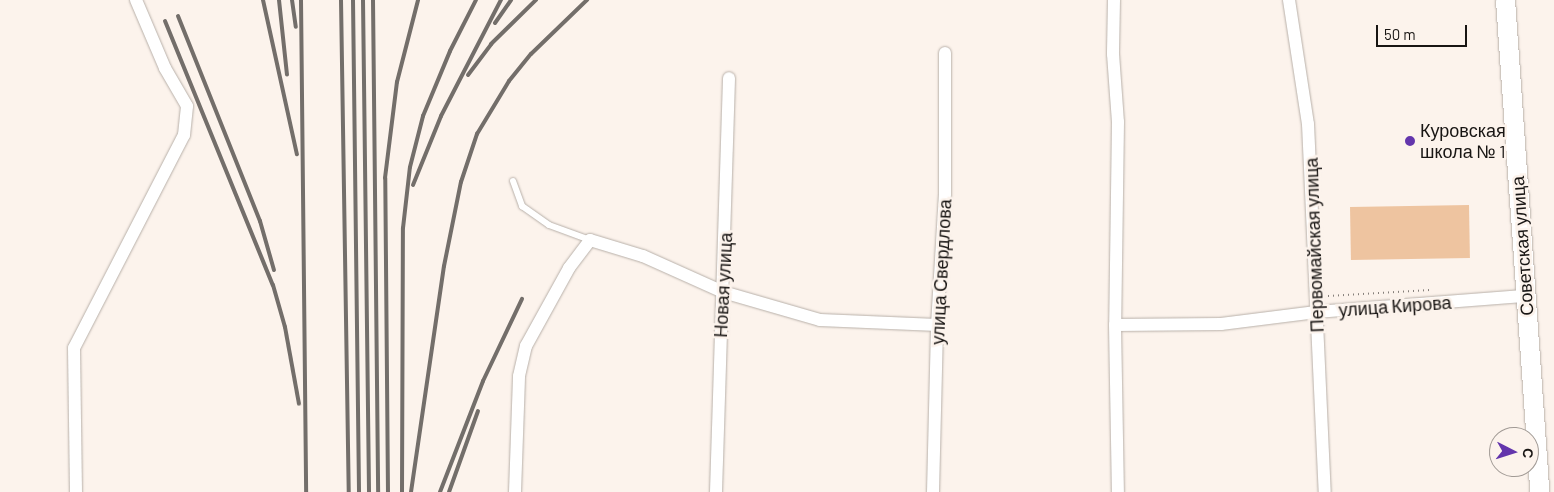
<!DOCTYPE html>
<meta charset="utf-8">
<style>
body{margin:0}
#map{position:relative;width:1554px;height:492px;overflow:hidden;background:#fcf3ec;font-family:Barlow,sans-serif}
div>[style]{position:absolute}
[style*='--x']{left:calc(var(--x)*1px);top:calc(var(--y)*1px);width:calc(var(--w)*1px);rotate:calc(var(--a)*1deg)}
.green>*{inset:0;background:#eec4a0;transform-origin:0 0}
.path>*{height:2px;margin-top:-1px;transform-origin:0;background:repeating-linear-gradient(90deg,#86807b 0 1px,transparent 0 5px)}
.roads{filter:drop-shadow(0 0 1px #b8b0a9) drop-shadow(0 0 1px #b8b0a9)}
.lane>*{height:6px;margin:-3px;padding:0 3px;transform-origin:3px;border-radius:3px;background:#fff}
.street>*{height:12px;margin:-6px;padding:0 6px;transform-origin:6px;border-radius:6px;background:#fff}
.secondary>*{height:19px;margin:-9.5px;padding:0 9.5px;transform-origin:9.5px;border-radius:9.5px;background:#fff}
.rail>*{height:4px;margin:-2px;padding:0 2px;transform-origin:2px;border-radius:2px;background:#736e6a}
.dots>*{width:14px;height:14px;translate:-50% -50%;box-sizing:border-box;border:2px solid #fcf3ec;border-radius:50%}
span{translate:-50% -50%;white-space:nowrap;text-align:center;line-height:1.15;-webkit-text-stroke:5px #fcf3ec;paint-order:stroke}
.poi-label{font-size:18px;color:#181513}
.left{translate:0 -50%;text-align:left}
.street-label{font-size:18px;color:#181513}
.north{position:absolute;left:1489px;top:427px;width:50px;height:50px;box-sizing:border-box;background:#fcf3ec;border:1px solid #a19a95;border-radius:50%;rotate:95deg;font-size:14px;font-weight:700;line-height:20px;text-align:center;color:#181513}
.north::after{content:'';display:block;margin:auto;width:18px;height:22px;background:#6335ac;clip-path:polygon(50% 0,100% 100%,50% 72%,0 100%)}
.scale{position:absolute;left:1376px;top:25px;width:91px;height:22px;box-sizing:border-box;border:2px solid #181513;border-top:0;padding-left:6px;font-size:15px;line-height:18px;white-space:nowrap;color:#181513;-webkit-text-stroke:4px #fcf3ec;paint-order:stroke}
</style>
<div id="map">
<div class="green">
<i style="left:1469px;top:205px;width:53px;height:119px;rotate:89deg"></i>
</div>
<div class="path">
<i style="--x:1328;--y:296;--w:102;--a:-3.4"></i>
</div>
<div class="roads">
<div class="lane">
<i style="--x:513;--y:181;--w:27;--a:70"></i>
<i style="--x:522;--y:206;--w:33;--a:35"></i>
<i style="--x:549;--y:225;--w:44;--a:20.1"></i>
</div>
<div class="street">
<i style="--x:1114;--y:0;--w:54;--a:91.1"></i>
<i style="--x:1113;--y:54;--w:68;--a:85.8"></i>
<i style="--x:1118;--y:122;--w:203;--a:90.8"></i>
<i style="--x:1115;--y:325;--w:167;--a:89"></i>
<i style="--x:1289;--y:0;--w:125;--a:81.3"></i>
<i style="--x:1308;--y:124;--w:368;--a:87.4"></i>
<i style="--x:1115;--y:325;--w:106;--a:-0.5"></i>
<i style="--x:1221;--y:324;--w:96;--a:-7.2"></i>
<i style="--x:1316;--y:312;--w:211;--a:-4.4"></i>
<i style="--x:76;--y:492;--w:144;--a:-90.8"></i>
<i style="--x:74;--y:348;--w:240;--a:-62.7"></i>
<i style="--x:184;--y:135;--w:29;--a:-84"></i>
<i style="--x:187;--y:106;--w:44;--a:-120.1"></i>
<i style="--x:165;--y:68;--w:74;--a:-113.1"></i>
<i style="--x:515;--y:492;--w:116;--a:-88"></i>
<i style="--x:519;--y:376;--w:31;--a:-77"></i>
<i style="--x:526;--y:346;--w:89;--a:-61.1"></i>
<i style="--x:569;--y:268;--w:35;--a:-53"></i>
<i style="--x:590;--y:240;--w:55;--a:16.8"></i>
<i style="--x:643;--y:256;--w:88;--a:24.2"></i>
<i style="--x:723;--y:292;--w:101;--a:16.1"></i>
<i style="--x:820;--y:320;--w:117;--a:2.4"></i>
<i style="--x:716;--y:492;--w:414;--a:-88.2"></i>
<i style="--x:933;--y:492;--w:167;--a:-88.6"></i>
<i style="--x:937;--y:325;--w:132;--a:-86.5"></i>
<i style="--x:945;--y:193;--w:140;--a:-90"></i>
</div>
<div class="secondary">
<i style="--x:1505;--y:0;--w:493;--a:86"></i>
</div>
</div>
<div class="rail">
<i style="--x:263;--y:0;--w:158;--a:77.6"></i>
<i style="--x:279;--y:0;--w:75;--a:83.9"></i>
<i style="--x:292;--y:0;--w:27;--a:82"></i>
<i style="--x:301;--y:0;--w:492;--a:89.4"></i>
<i style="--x:341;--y:0;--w:492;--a:89.1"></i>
<i style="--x:353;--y:0;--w:492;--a:89.3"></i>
<i style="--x:363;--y:0;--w:492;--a:89.3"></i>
<i style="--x:373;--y:0;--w:492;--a:89.4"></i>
<i style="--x:178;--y:16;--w:221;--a:68.2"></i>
<i style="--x:260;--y:221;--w:51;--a:74.1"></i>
<i style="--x:165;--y:21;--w:285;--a:67.8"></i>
<i style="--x:273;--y:285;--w:44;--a:74.1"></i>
<i style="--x:285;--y:327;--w:78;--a:79.7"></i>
<i style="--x:495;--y:23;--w:28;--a:-55"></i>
<i style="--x:468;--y:75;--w:39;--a:-53"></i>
<i style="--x:491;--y:44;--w:63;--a:-44.4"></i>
<i style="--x:413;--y:185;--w:74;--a:-67.9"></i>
<i style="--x:441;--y:116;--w:131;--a:-62.7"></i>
<i style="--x:388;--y:492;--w:314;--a:-90.5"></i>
<i style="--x:385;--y:178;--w:97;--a:-82.9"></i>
<i style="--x:397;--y:82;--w:85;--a:-75.6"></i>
<i style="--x:402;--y:492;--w:264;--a:-89.8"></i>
<i style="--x:403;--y:228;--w:61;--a:-83.5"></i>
<i style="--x:410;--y:167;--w:53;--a:-75.7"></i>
<i style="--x:423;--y:116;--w:70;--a:-67.4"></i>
<i style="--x:450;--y:51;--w:57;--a:-63"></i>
<i style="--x:411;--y:492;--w:228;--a:-81.7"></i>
<i style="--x:444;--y:266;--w:86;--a:-78.6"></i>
<i style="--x:461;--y:182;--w:51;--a:-71.6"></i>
<i style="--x:477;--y:134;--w:62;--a:-58.9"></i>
<i style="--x:509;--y:81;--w:35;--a:-51"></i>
<i style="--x:531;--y:54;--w:78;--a:-44"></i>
<i style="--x:440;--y:492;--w:119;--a:-68.8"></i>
<i style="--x:483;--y:381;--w:91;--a:-64.6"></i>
<i style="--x:449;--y:492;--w:86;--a:-70.3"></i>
</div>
<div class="dots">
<i style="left:1410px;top:141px;background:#6335ac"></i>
</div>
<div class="poi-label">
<span class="left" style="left:1420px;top:141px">Куровская<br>школа № 1</span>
</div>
<div class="street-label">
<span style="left:1314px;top:245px;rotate:-92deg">Первомайская улица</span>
<span style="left:1522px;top:246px;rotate:-94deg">Советская улица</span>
<span style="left:941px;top:272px;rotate:-87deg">улица Свердлова</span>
<span style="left:723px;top:285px;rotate:-87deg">Новая улица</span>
<span style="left:1395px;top:306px;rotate:-4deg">улица Кирова</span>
</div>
<div class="north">С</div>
<div class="scale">50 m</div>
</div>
